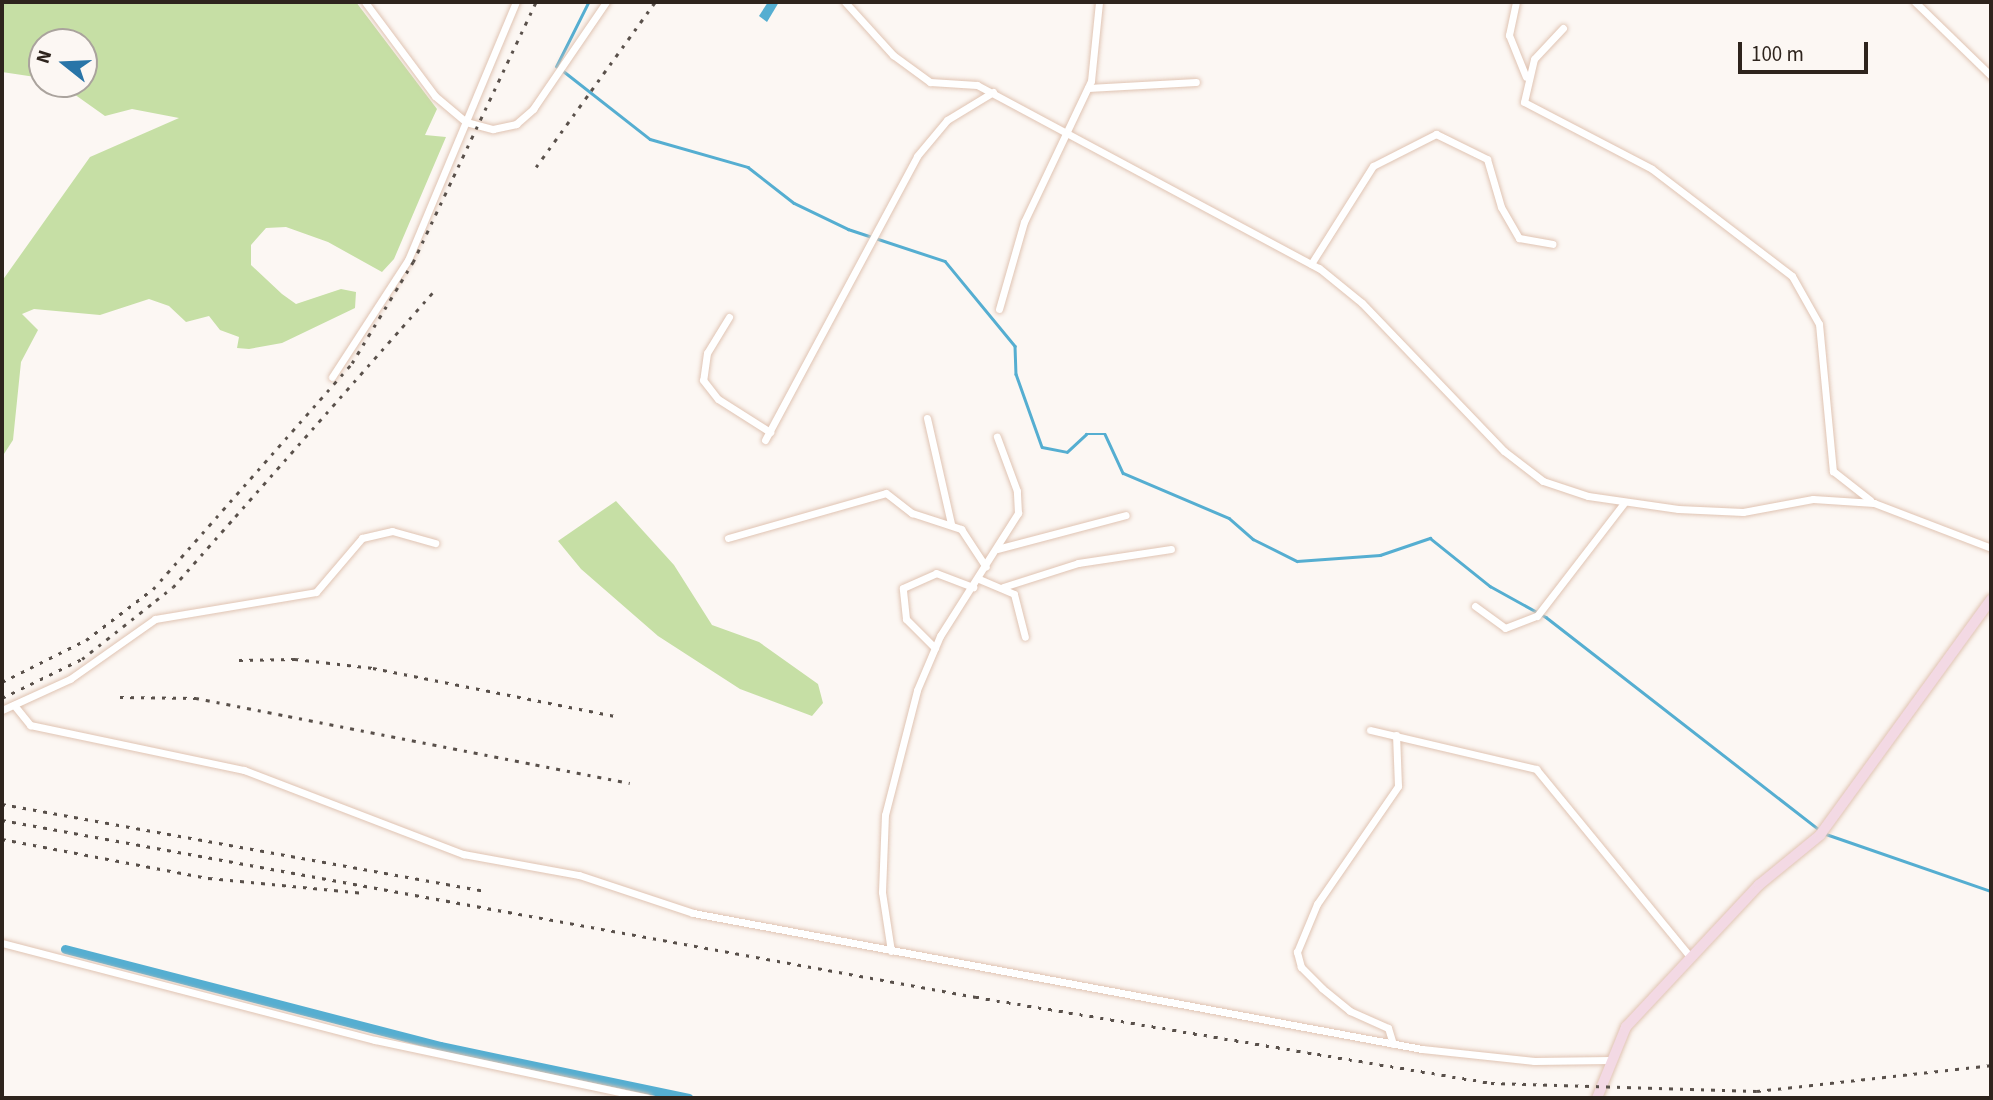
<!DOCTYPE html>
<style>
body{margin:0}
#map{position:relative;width:1993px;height:1100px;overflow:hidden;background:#fcf7f3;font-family:"Source Sans 3",sans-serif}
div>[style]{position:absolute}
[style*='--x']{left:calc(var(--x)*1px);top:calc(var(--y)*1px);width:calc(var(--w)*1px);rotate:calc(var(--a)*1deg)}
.green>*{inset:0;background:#c6dfa5}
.water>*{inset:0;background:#55aed1}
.stream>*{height:2.5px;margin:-1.25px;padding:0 1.25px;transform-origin:1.25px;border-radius:1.25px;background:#55aed1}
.canal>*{height:9px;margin:-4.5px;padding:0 4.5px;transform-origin:4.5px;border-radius:4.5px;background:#55aed1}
.roads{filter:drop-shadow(0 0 2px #e0c4b3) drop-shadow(0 0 2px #e0c4b3)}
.minor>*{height:7px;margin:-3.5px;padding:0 3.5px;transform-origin:3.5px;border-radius:3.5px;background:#fff}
.secondary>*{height:10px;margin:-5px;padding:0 5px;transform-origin:5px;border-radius:5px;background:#f3d9e4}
.rail>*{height:2.5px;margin-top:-1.25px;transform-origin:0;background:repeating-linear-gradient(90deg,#59504a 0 3.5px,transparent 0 10.5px)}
span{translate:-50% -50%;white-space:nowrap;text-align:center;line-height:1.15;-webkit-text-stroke:7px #fcf7f3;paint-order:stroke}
.frame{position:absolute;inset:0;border:4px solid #2e241d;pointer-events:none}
.north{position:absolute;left:28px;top:28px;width:70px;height:70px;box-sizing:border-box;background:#fcf7f3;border:2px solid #aaa39d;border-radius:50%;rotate:288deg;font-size:19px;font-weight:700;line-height:28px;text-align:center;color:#2e241d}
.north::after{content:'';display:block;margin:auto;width:24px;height:32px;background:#2975a8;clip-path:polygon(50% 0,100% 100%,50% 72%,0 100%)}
.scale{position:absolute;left:1738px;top:42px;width:130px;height:32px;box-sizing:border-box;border:4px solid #2e241d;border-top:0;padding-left:9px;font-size:21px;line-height:24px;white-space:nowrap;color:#2e241d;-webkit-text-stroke:5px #fcf7f3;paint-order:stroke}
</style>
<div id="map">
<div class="green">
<i style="clip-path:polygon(2px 2px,356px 2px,437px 109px,425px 135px,446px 137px,394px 259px,382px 272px,328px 242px,286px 227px,266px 228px,251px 245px,251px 265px,282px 294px,296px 304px,341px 289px,356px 292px,355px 308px,282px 343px,249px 349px,237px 348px,239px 337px,220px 330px,209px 316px,186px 322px,169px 306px,149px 299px,100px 315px,34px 309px,22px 314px,38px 330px,21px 362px,13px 440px,2px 457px,2px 281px,90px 157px,179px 118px,132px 109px,105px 116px,74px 94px,64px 84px,84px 84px,84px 42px,42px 42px,42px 78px,2px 72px)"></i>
<i style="clip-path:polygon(616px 501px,674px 565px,712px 625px,759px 642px,818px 684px,823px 703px,812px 716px,740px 689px,658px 636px,581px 569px,558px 541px)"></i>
</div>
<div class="water">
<i style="clip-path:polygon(768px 2px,779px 2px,767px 22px,759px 16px)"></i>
</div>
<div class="stream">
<i style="--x:589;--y:2;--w:72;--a:116.6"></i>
<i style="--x:557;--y:66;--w:118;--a:38.1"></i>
<i style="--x:650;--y:139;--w:102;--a:15.9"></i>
<i style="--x:748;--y:167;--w:58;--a:38"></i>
<i style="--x:794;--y:203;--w:60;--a:25.7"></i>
<i style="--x:848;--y:229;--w:102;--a:18.3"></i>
<i style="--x:945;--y:261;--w:110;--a:50.5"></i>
<i style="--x:1015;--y:346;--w:28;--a:88"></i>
<i style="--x:1016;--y:374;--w:77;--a:70.4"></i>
<i style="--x:1042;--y:447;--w:25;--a:11"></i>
<i style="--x:1067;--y:452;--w:26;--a:-43"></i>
<i style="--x:1086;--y:434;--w:19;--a:0"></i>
<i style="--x:1105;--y:434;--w:43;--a:65.2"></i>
<i style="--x:1123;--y:473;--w:115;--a:23"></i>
<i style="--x:1229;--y:518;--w:32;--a:41"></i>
<i style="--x:1253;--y:539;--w:49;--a:26.6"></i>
<i style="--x:1297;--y:561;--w:83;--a:-4.1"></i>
<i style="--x:1380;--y:555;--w:53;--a:-18.8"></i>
<i style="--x:1430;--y:538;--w:77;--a:38.7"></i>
<i style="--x:1490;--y:586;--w:64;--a:29"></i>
<i style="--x:1546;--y:617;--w:347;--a:37.9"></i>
<i style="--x:1826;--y:834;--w:175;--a:19.1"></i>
</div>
<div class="canal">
<i style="--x:65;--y:949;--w:387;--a:14.5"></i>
<i style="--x:440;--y:1046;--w:254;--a:11.8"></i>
</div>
<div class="roads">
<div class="minor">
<i style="--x:365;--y:2;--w:117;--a:53.3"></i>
<i style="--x:435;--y:96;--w:40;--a:40"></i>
<i style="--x:466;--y:122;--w:28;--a:15"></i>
<i style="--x:493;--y:129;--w:24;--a:-12"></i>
<i style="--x:516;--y:124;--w:23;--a:-41"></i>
<i style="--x:533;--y:109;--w:130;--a:-55.7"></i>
<i style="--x:845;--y:2;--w:72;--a:47.8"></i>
<i style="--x:893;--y:55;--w:46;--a:36.1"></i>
<i style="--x:930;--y:82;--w:47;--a:3.7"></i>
<i style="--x:977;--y:85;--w:388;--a:28.2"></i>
<i style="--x:1319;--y:268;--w:55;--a:39.1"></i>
<i style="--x:1362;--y:303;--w:205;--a:46.2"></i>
<i style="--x:1504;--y:451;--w:49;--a:37.6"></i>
<i style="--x:1543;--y:481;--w:47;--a:18.4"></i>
<i style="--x:1588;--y:496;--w:91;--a:8.2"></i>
<i style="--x:1678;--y:509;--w:65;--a:2.6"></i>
<i style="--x:1743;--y:512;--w:71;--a:-10.5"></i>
<i style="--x:1813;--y:499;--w:61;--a:3.8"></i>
<i style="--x:1874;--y:503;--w:125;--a:21"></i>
<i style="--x:1516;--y:2;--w:34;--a:102"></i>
<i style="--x:1509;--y:35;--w:45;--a:68"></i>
<i style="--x:1915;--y:2;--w:106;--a:44.2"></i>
<i style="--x:1563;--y:28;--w:42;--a:133.1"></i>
<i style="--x:1534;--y:59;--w:44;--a:103.1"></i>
<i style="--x:1524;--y:102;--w:144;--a:27.6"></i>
<i style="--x:1652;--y:169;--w:176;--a:37.4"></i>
<i style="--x:1792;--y:276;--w:55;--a:60.6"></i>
<i style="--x:1819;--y:324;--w:148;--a:84.6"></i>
<i style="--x:1833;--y:471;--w:47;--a:38.1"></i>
<i style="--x:1088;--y:88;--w:108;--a:-3.2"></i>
<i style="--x:1311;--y:264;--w:116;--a:-57.7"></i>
<i style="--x:1373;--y:166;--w:71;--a:-26.9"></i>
<i style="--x:1436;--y:134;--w:57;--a:26.1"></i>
<i style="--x:1487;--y:159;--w:50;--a:73.7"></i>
<i style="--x:1501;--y:207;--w:36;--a:60"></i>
<i style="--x:1519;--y:238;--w:34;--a:10"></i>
<i style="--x:999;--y:309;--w:91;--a:-74"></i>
<i style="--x:1024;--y:222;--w:156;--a:-64.6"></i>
<i style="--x:1091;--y:81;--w:79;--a:-84.2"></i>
<i style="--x:729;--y:317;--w:42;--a:121.4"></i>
<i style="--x:707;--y:353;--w:27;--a:98"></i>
<i style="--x:703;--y:380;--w:24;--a:52"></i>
<i style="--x:718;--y:399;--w:62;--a:32.4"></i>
<i style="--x:332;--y:377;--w:140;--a:-57"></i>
<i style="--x:408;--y:260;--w:280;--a:-67.3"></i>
<i style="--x:927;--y:418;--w:109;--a:77.2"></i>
<i style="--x:765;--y:440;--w:322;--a:-61.8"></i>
<i style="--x:917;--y:156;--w:47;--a:-50.2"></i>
<i style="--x:947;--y:120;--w:54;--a:-31.3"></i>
<i style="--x:728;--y:538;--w:164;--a:-15.9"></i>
<i style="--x:886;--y:493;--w:33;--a:38"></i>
<i style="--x:912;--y:513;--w:52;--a:18.1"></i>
<i style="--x:961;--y:529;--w:45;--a:56.7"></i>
<i style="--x:997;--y:549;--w:133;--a:-14.8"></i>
<i style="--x:979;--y:579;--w:38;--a:23"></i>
<i style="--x:1014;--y:594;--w:44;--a:75.7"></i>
<i style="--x:1003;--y:587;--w:79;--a:-17.7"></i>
<i style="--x:1078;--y:563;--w:94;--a:-8.6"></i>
<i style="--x:1475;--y:606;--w:37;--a:36"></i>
<i style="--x:1505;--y:628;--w:34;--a:-21"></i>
<i style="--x:1537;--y:616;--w:143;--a:-52.4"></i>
<i style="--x:935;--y:648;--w:41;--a:-135"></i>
<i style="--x:906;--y:619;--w:31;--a:-96"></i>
<i style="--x:903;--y:588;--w:36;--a:-24"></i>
<i style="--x:936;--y:573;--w:40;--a:21"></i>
<i style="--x:14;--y:705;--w:26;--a:51"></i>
<i style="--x:30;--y:725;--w:219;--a:11.9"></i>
<i style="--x:244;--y:770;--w:235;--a:21"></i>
<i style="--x:463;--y:854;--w:118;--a:10.3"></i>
<i style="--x:579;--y:875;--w:120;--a:18.4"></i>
<i style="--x:693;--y:913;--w:742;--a:10.57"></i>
<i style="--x:1422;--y:1049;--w:113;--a:6.1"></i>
<i style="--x:1534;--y:1061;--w:76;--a:-0.8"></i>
<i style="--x:2;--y:710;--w:75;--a:-24.5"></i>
<i style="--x:70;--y:679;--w:104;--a:-35.2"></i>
<i style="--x:155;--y:619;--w:163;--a:-9.5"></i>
<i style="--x:316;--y:592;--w:71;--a:-49.6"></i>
<i style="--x:362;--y:538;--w:31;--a:-13"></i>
<i style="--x:392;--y:531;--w:45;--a:15.6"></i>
<i style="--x:1370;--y:730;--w:171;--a:13.2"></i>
<i style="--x:1536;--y:769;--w:241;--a:50.6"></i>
<i style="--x:2;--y:943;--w:385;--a:14.6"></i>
<i style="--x:375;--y:1040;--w:278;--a:12"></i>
<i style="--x:891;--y:951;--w:60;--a:-98.7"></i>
<i style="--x:882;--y:892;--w:77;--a:-87.8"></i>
<i style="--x:885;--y:815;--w:129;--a:-75.6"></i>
<i style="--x:917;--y:690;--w:59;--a:-66.9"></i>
<i style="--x:940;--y:636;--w:146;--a:-57.6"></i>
<i style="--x:1018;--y:513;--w:22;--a:-93"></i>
<i style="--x:1017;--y:491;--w:58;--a:-110.3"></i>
<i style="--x:1393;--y:1044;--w:17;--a:-107"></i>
<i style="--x:1388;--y:1028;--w:42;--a:-155.9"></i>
<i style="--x:1350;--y:1011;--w:36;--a:-141"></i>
<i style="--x:1322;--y:988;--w:30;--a:-135"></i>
<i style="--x:1301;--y:967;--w:16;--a:-105"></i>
<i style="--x:1297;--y:952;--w:52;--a:-67.4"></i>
<i style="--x:1317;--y:904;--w:143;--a:-55.5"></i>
<i style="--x:1398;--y:786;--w:51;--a:-92.2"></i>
</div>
<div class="secondary">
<i style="--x:1597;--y:1098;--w:77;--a:-67.8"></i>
<i style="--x:1626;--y:1027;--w:195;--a:-46.9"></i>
<i style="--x:1759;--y:885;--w:79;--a:-39.3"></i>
<i style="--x:1820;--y:835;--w:291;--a:-54"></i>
</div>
</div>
<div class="rail">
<i style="--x:536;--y:167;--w:203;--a:-54.2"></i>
<i style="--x:239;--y:660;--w:56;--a:-1"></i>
<i style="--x:295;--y:659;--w:79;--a:6.6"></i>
<i style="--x:373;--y:668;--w:248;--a:11.2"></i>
<i style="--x:2;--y:682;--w:94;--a:-26.6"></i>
<i style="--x:86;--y:640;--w:84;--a:-37.3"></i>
<i style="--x:153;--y:589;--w:301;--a:-48.6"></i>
<i style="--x:352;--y:363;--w:118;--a:-58.9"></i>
<i style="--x:413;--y:262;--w:288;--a:-64.7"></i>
<i style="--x:120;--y:697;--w:76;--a:0.8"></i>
<i style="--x:196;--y:698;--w:442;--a:11.1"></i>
<i style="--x:2;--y:698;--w:89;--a:-26"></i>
<i style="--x:82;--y:659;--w:116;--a:-38.4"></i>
<i style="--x:173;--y:587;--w:395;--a:-48.6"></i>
<i style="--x:2;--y:804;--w:491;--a:10.2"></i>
<i style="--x:2;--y:820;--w:990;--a:10.3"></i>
<i style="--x:976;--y:997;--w:522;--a:9.48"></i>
<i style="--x:1491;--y:1083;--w:266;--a:1.7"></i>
<i style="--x:1757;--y:1091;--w:235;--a:-6.3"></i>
<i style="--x:2;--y:839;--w:211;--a:10.7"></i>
<i style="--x:209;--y:878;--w:156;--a:5.5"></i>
</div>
<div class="frame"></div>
<div class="north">N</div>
<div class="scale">100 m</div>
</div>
